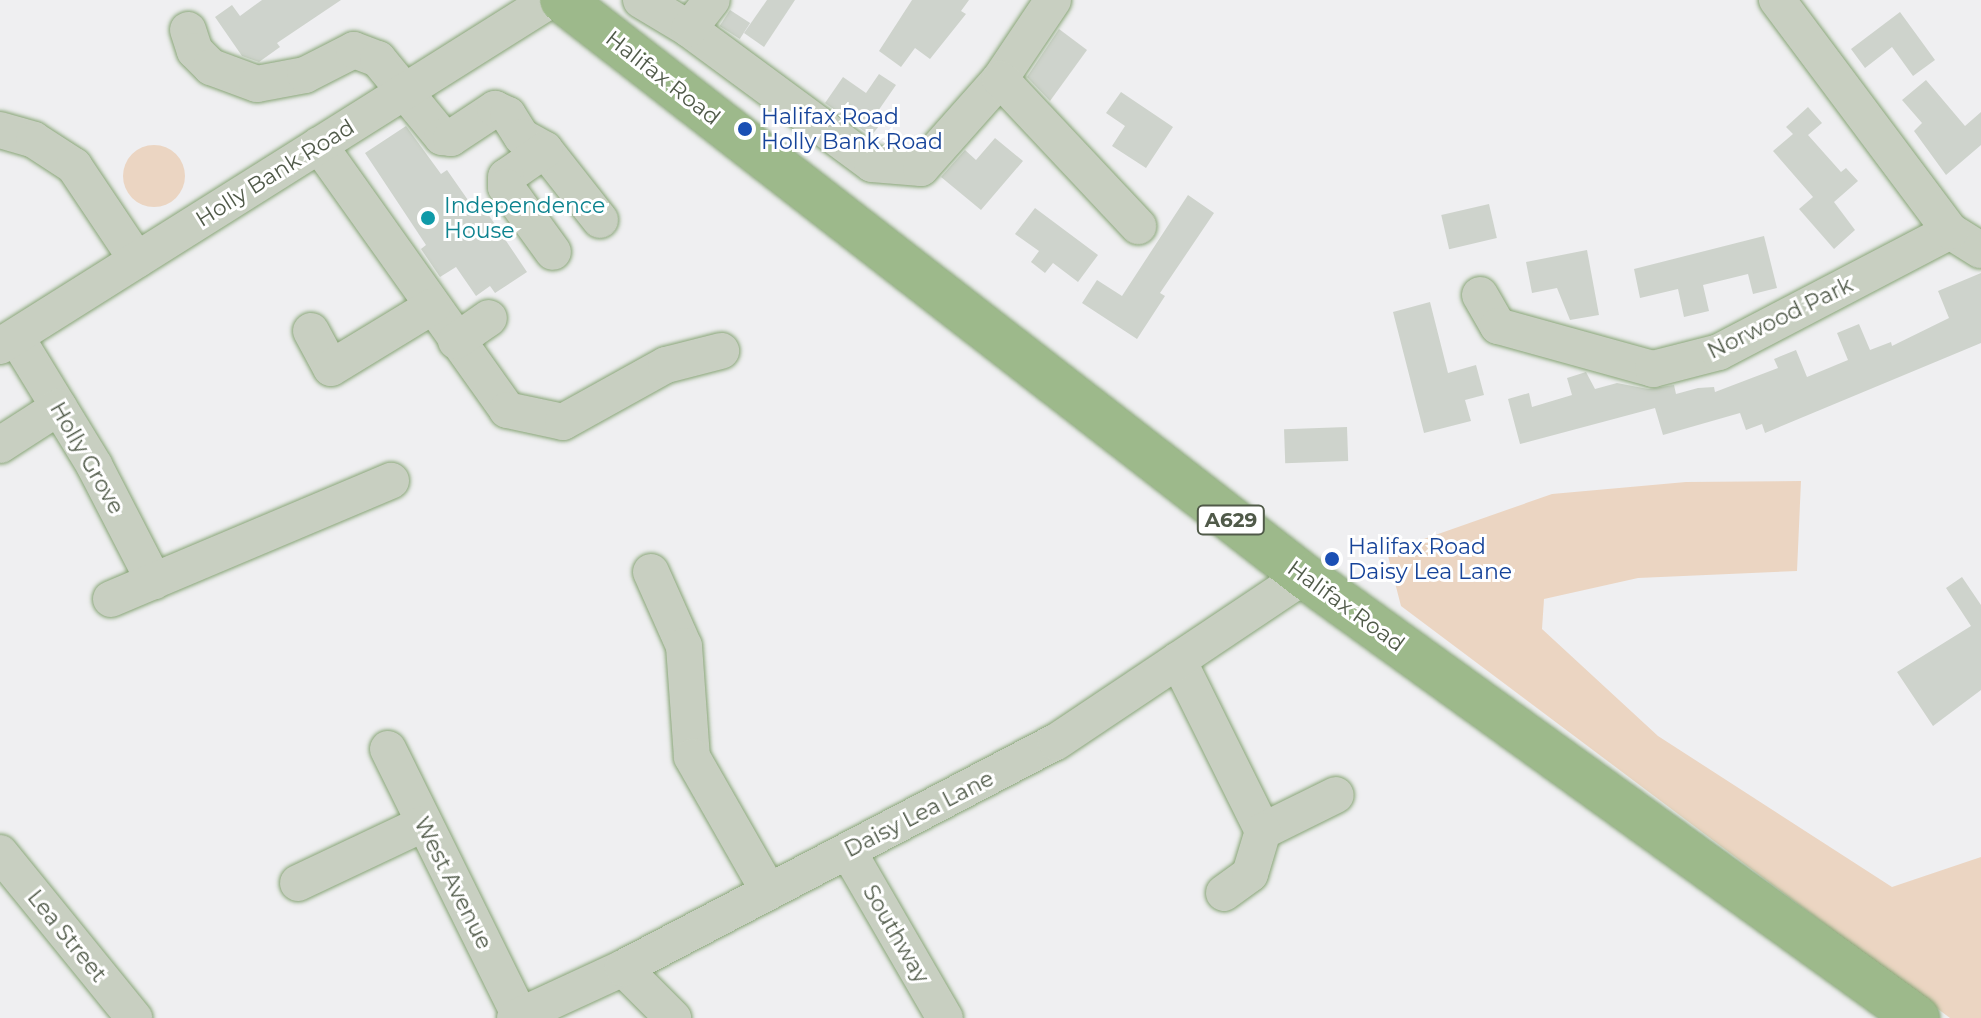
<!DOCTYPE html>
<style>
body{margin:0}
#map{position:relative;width:1981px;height:1018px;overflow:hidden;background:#efeff1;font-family:Montserrat,sans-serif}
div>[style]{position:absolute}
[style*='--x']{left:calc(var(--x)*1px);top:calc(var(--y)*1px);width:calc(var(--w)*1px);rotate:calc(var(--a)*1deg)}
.green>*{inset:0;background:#ebd5c2}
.round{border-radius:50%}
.building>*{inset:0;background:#ced3cc;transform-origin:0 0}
.roads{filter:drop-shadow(0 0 2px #88a577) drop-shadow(0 0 2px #88a577)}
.minor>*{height:36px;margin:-18px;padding:0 18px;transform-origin:18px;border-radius:18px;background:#c8cfc1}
.highway>*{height:44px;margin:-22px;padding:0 22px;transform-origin:22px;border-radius:22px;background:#9db98b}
.dots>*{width:22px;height:22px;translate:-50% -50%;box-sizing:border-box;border:4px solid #fff;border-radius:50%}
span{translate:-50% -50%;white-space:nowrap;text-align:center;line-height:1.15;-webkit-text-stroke:6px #fff;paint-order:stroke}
.shield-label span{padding:2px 6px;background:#fff;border:2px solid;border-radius:6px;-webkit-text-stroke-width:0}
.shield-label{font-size:20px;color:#505a49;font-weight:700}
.street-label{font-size:22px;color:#505a49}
.transit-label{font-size:22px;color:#164399}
.left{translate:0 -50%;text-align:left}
.culture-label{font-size:22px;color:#0d838f}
</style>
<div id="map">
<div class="green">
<i class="round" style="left:123px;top:145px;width:62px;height:62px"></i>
<i style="clip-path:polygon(1801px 481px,1797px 571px,1638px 578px,1544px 599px,1542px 629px,1658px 736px,1892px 887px,1981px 857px,1981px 1018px,1950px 1018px,1401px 606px,1387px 552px,1552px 494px,1686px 482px)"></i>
</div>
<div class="building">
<i style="clip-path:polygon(262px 0,341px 0,277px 43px,280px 47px,259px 62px,242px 56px,215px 17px,232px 5px,240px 16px)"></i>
<i style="clip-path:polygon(767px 0,795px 0,764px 47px,744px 33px)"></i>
<i style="clip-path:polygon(912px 0,969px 0,961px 11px,966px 14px,930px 59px,915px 48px,901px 67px,879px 51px)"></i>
<i style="left:730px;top:10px;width:24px;height:19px;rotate:33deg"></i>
<i style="clip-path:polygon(1900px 12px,1935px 60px,1913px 76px,1892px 47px,1865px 68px,1851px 49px)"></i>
<i style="clip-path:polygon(1059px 29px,1087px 50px,1050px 101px,1027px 77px)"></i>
<i style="clip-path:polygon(879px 74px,896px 85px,876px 114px,879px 126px,871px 136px,825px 103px,843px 77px,866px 93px)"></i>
<i style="clip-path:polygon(1926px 80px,1965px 126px,1981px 112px,1981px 145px,1946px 175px,1914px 131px,1922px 123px,1902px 100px)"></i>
<i style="clip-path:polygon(1121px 92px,1173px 127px,1146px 168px,1112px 146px,1125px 126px,1106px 113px)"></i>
<i style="clip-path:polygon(1808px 107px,1822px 123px,1808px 135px,1841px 172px,1846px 168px,1858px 181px,1834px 202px,1855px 230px,1834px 249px,1799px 209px,1813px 197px,1773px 151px,1793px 134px,1786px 127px)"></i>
<i style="clip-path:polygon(406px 126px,441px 174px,447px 170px,477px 213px,484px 208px,527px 272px,495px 293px,490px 286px,476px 296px,456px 267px,440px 277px,421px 249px,426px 245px,365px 153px)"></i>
<i style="clip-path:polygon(995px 138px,1023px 161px,981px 210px,941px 177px,965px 150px,976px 160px)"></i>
<i style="clip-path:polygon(1188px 195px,1214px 213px,1160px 293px,1165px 296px,1137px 339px,1082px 303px,1097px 280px,1122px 296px)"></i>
<i style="left:1489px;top:204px;width:35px;height:49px;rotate:77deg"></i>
<i style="clip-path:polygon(1035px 208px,1098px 255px,1078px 282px,1053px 263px,1045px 273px,1031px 262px,1039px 251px,1015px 234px)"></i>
<i style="clip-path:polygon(1764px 236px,1777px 288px,1753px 294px,1748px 274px,1703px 285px,1709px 311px,1684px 317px,1678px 289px,1640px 298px,1634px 269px)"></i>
<i style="clip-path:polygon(1587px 250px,1599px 315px,1570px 320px,1557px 288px,1532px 293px,1526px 262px)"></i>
<i style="clip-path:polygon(1981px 273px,1981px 343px,1765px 433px,1762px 424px,1746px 430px,1740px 413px,1663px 435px,1655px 408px,1520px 444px,1508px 399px,1529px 393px,1532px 407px,1572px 395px,1567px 378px,1586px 372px,1595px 389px,1617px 383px,1648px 389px,1674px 385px,1676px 394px,1698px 388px,1714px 387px,1715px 392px,1778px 368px,1774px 359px,1796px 350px,1807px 377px,1848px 360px,1837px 333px,1859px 324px,1870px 350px,1891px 342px,1892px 346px,1949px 318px,1938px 291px)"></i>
<i style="clip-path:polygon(1430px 302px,1448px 373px,1476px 365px,1484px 395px,1465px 400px,1471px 421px,1424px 433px,1393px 312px)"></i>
<i style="left:1347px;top:427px;width:34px;height:63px;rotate:88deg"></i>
<i style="clip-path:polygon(1962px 577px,1981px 605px,1981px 690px,1933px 726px,1897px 672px,1971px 626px,1946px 588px)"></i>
</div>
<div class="roads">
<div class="minor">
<i style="--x:641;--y:0;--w:56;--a:31.1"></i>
<i style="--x:689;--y:29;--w:227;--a:36.4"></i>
<i style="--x:872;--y:164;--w:49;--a:4.7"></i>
<i style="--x:921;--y:168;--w:119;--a:-48.4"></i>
<i style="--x:1000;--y:79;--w:95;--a:-56.1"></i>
<i style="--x:689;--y:29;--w:37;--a:-52"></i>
<i style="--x:188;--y:30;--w:22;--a:72"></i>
<i style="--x:195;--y:51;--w:23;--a:45"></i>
<i style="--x:211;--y:67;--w:49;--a:20.3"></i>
<i style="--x:257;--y:84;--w:49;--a:-10.6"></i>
<i style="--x:305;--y:75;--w:55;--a:-27"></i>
<i style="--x:354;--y:50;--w:26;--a:21"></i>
<i style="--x:378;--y:59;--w:101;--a:50.6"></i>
<i style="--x:442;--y:137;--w:9;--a:6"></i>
<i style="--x:451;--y:138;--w:53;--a:-33.4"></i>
<i style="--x:495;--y:109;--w:14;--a:25"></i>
<i style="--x:508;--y:115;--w:26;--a:58"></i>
<i style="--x:522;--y:137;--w:26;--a:29"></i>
<i style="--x:545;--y:150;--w:89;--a:51.8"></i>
<i style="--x:1000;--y:79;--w:202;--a:46.8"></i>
<i style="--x:0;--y:130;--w:35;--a:16"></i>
<i style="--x:34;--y:140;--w:48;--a:33"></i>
<i style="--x:74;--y:166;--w:113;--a:56.2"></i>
<i style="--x:319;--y:145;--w:325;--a:54.6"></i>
<i style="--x:507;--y:410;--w:57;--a:12.1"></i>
<i style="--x:563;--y:422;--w:118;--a:-29"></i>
<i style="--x:666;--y:365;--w:57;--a:-14.3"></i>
<i style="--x:545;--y:150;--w:47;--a:145.3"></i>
<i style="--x:506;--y:177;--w:10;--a:90"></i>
<i style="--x:506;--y:187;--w:80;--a:54.1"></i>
<i style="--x:1950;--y:231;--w:36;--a:32"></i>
<i style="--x:1480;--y:295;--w:36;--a:60"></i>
<i style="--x:1498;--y:326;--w:161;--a:15.5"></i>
<i style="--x:1653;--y:369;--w:68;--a:-14.4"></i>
<i style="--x:1719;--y:352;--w:261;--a:-27.6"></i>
<i style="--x:1950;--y:231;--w:289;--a:-126.8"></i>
<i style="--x:311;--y:331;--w:42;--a:61.6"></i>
<i style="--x:331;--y:368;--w:119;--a:-31.3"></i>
<i style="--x:16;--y:337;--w:150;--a:58.6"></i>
<i style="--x:94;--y:465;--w:131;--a:62.7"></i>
<i style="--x:456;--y:341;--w:40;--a:-34.9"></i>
<i style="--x:0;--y:346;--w:650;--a:-32.17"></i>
<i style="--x:0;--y:445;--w:70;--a:-32.8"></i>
<i style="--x:651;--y:572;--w:81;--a:66"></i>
<i style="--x:684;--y:646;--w:111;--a:85.9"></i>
<i style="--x:692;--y:757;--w:155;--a:60.3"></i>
<i style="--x:111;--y:599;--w:304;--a:-22.9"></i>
<i style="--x:1178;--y:660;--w:191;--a:63.6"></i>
<i style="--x:1263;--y:831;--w:81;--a:-26.3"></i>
<i style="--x:388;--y:749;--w:298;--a:63.7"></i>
<i style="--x:848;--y:851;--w:193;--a:59.9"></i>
<i style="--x:0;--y:853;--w:213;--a:50.9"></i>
<i style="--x:298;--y:883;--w:138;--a:-25.3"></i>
<i style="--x:1224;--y:893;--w:32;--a:-36"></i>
<i style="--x:1250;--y:874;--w:45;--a:-73.2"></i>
<i style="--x:623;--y:968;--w:71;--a:45"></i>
<i style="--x:515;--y:1018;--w:119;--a:-24.8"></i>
<i style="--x:623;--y:968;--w:488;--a:-27.6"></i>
<i style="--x:1056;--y:742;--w:298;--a:-33.8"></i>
</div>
<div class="highway">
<i style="--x:562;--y:0;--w:939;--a:37.82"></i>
<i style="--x:1304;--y:576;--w:756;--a:35.79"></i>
</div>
</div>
<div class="dots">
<i style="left:745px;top:129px;background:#1a4fb4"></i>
<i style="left:428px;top:218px;background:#0f9aa8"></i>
<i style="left:1332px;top:559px;background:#1a4fb4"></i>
</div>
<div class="shield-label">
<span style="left:1231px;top:520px">A629</span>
</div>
<div class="street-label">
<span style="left:663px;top:78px;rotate:38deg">Halifax Road</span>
<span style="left:275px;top:173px;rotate:-32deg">Holly Bank Road</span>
<span style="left:1780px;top:318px;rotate:-26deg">Norwood Park</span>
<span style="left:87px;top:458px;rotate:60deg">Holly Grove</span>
<span style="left:1346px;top:606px;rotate:36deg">Halifax Road</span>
<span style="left:919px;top:814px;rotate:-27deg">Daisy Lea Lane</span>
<span style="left:453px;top:883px;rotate:63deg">West Avenue</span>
<span style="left:896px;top:934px;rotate:60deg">Southway</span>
<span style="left:67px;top:936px;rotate:51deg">Lea Street</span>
</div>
<div class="transit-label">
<span class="left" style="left:761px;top:129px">Halifax Road<br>Holly Bank Road</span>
<span class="left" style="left:1348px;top:559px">Halifax Road<br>Daisy Lea Lane</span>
</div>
<div class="culture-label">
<span class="left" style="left:444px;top:218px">Independence<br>House</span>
</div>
</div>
